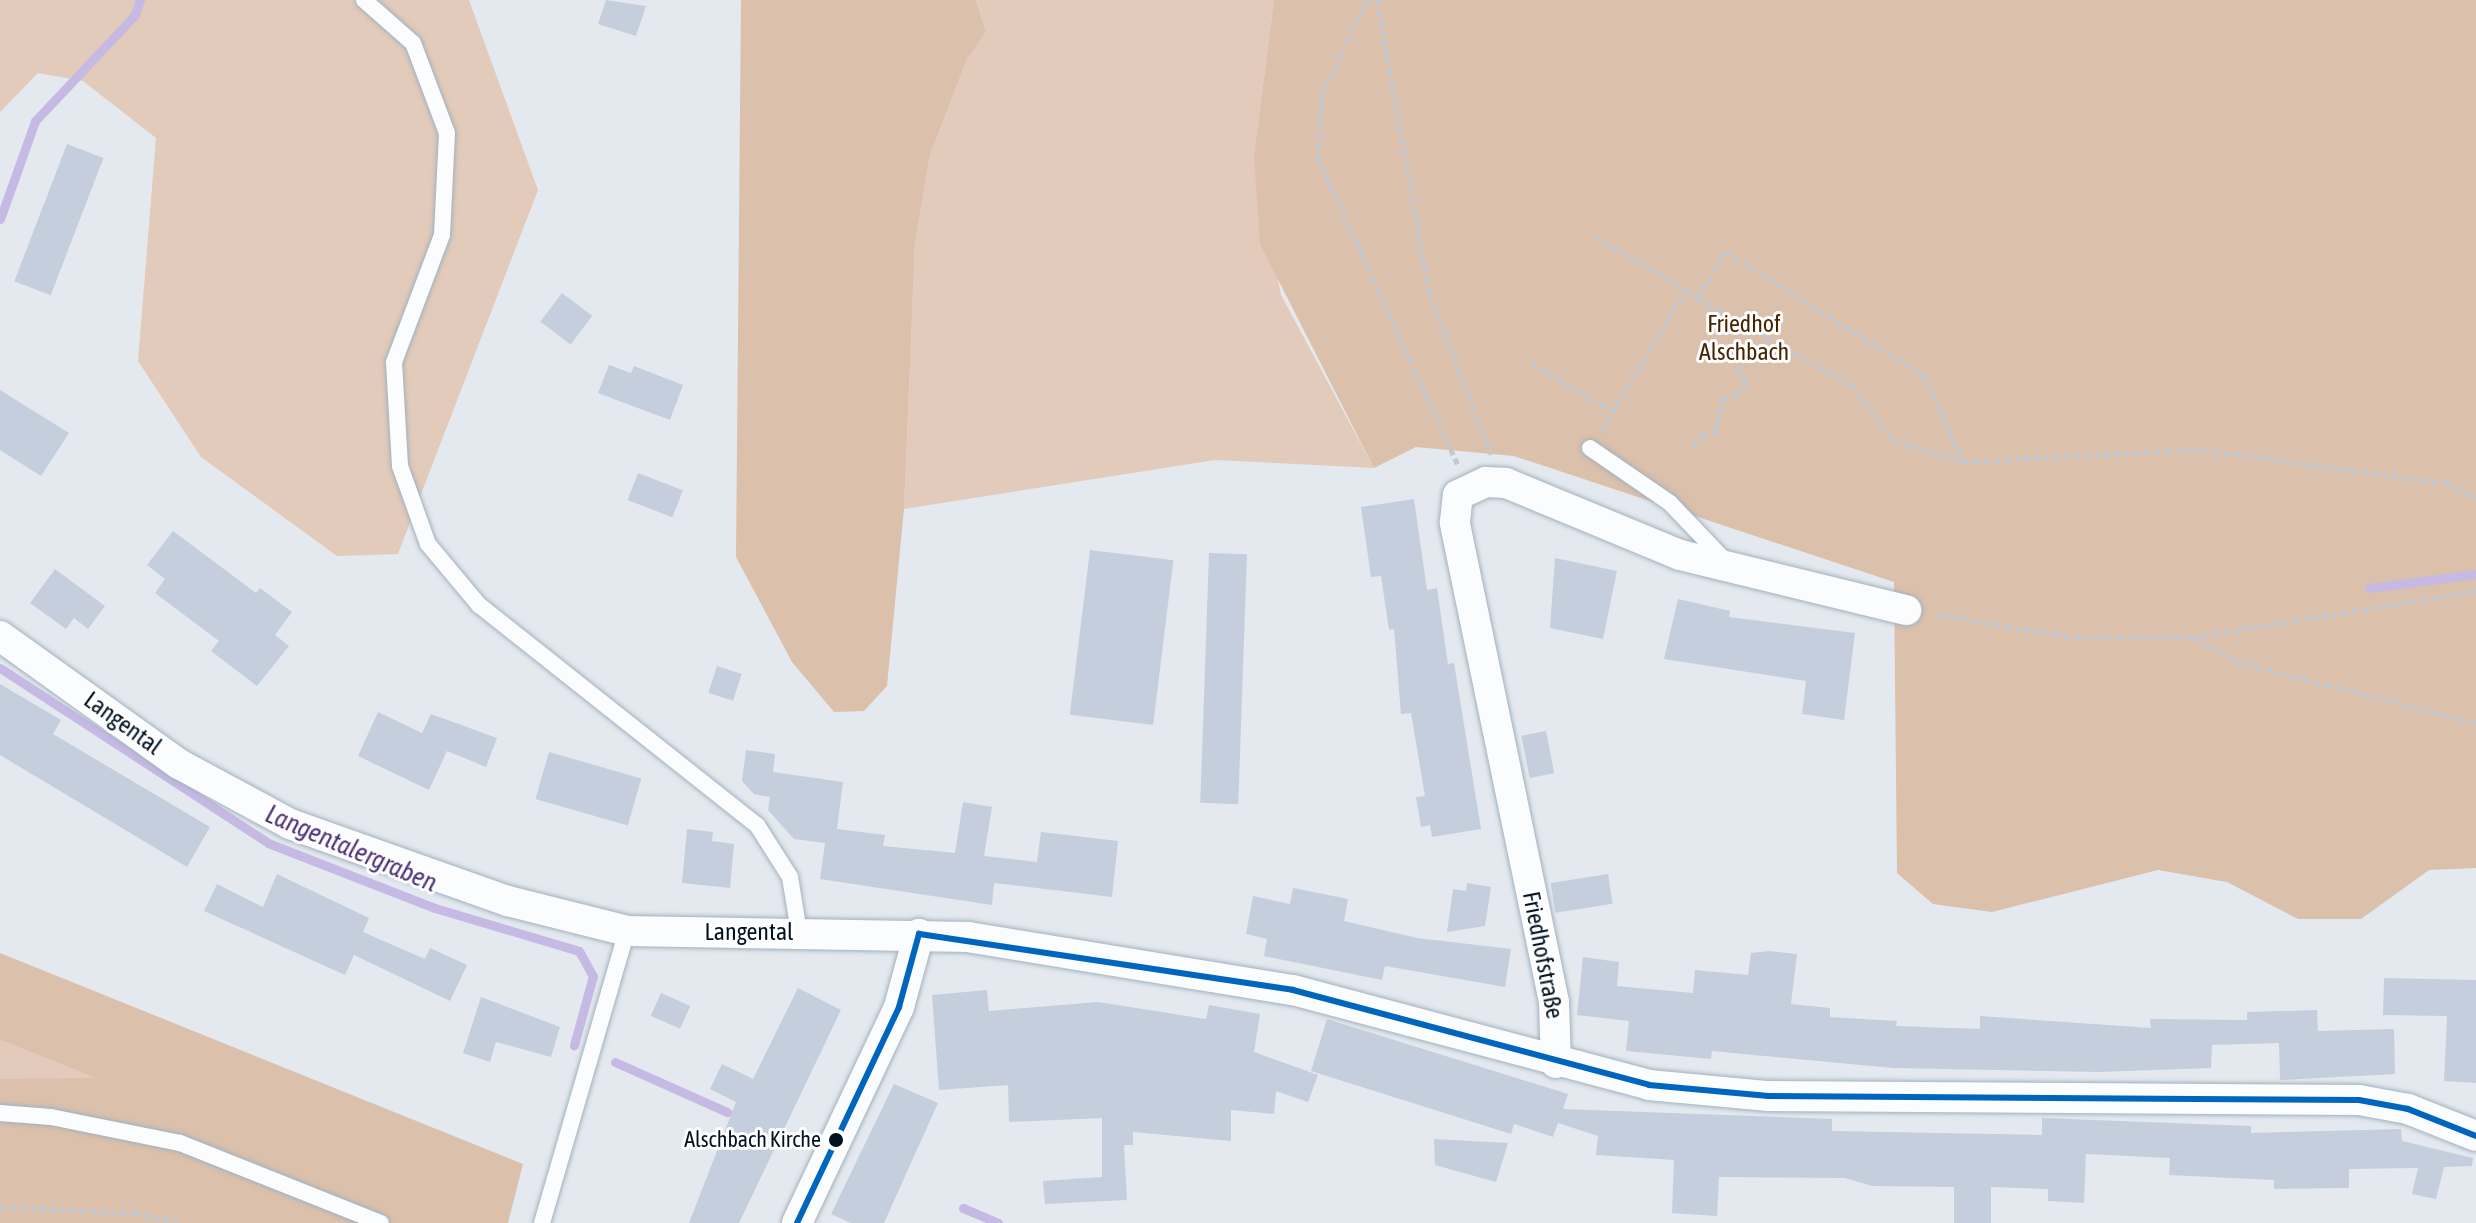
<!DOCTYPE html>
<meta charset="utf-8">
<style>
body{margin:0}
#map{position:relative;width:2476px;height:1223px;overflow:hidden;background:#e3e9ef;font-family:"Asap Condensed",sans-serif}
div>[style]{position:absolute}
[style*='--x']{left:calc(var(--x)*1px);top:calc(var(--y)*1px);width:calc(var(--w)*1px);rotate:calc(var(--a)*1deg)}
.green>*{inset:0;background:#e2cbba}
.forest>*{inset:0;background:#dbc0ab}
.stream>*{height:9px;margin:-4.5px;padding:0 4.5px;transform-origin:4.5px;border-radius:4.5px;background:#c6b9e4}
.building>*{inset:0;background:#c5cedc;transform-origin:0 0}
.path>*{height:5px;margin-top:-2.5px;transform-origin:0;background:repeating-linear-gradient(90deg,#c4c7cb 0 6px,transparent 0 10px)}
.roads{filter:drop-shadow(0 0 2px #a3b1bd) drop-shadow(0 0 2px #a3b1bd)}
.lane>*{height:16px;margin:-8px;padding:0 8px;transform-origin:8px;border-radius:8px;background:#fbfcfd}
.street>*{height:30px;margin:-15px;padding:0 15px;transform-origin:15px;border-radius:15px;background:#fbfcfd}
.bus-1>*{height:6px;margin:-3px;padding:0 3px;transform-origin:3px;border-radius:3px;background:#0065bd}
.dots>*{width:22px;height:22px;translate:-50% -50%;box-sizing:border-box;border:4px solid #fff;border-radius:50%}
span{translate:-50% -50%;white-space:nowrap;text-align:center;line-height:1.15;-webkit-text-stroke:6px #fff;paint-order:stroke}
.bus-label{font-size:22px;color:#001222}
.right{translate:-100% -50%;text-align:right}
.park-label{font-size:24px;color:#472401}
.street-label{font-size:24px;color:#001222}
.water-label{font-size:26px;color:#503279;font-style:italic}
</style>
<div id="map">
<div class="green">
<i style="clip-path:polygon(0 0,469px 0,538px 190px,398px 554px,337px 556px,201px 457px,138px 361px,156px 138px,83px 81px,38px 73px,0 112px)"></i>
<i style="clip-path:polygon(976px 0,1274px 0,1254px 155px,1281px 295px,1374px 468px,1215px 460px,904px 509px,915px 243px,930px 155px,967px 59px,986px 32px)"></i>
<i style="clip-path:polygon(0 1040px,99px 1079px,0 1079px)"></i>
</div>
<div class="forest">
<i style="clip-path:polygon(741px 0,976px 0,986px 32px,967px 59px,930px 155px,915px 243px,904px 509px,887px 686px,864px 711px,834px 712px,792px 662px,736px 557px)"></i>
<i style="clip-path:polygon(1274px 0,2476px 0,2476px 868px,2429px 870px,2361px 919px,2298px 919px,2227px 882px,2158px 870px,1992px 912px,1933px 904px,1897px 873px,1894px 582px,1514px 456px,1416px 447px,1374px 468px,1260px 244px,1254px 155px)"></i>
<i style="clip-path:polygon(0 953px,523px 1164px,508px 1223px,0 1223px,0 1079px,96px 1078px,0 1040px)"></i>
</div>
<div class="stream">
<i style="--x:0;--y:219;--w:104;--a:-70.3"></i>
<i style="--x:35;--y:121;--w:146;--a:-46.7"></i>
<i style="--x:135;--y:15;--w:16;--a:-72"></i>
<i style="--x:2369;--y:588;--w:108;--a:-7.5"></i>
<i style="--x:0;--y:668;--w:320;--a:33.1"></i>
<i style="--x:268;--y:843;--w:179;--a:21.3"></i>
<i style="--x:435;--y:908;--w:150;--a:16.6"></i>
<i style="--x:579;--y:951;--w:29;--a:61"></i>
<i style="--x:593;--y:976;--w:72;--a:105.4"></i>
<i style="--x:615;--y:1062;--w:123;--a:24.1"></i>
<i style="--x:963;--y:1208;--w:38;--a:23"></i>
</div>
<div class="building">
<i style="clip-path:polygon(606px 0,646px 6px,636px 36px,598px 24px)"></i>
<i style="left:67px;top:144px;width:39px;height:147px;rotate:21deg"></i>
<i style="left:562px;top:293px;width:38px;height:36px;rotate:37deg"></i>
<i style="clip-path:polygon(609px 365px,631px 373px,634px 366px,683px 385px,670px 420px,598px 393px)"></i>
<i style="clip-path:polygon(0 390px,69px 433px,41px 476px,0 450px)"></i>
<i style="left:638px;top:473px;width:48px;height:29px;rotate:21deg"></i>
<i style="clip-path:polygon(1414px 499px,1427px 590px,1437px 588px,1448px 664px,1454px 663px,1481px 829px,1432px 837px,1430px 825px,1421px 827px,1416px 797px,1425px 796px,1411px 713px,1401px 714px,1394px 629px,1389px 630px,1381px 576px,1371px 577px,1361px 507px)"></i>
<i style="clip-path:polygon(173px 531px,256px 593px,260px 588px,292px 612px,275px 635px,289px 646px,257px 686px,211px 651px,219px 641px,155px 593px,165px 579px,147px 565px)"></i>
<i style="left:1090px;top:550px;width:84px;height:166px;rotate:7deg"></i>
<i style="left:1209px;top:553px;width:38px;height:250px;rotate:2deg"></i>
<i style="clip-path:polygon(1555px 558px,1617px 571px,1603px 639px,1550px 628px)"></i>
<i style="clip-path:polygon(55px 569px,105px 606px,88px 629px,74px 618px,66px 629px,30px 603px)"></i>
<i style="clip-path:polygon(1678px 599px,1730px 611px,1729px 617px,1855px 633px,1844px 720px,1802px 714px,1806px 681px,1664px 659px)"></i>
<i style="left:717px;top:666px;width:26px;height:28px;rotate:18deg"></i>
<i style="clip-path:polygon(0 684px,61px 720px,53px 734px,210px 827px,187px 867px,0 755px)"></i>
<i style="clip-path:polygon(378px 712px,422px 733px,431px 714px,497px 738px,486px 767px,447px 751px,429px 790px,358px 756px)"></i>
<i style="left:1546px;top:731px;width:43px;height:25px;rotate:79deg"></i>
<i style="clip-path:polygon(746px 750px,775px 754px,773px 772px,843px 782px,837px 829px,885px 835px,883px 846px,955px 853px,963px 802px,992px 807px,984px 856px,1037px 862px,1041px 832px,1118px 841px,1112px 897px,994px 883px,992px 905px,820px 879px,825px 843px,794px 839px,768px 810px,770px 797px,754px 794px,742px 781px)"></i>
<i style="left:549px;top:752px;width:96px;height:49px;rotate:16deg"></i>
<i style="clip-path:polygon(687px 829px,713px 832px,712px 841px,734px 844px,730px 888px,682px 883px)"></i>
<i style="clip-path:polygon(277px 874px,369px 918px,363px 932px,425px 959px,430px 948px,467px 965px,450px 1001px,354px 955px,345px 975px,204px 911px,217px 884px,263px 907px)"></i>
<i style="left:1608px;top:874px;width:30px;height:58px;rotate:81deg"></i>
<i style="clip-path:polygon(1467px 883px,1491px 887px,1485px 926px,1447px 932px,1453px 889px,1466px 891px)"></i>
<i style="clip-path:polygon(1293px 888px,1348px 899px,1344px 921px,1417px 938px,1511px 949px,1505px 987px,1385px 966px,1382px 980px,1264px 956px,1267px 939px,1246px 934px,1253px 896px,1290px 904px)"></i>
<i style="clip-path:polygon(1770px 951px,1797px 954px,1791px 1004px,1830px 1008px,1830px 1017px,1897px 1021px,1896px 1026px,1980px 1029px,1980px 1016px,2151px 1028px,2150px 1019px,2247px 1020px,2247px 1012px,2317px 1010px,2318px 1031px,2394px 1029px,2395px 1074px,2280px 1080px,2279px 1043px,2212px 1045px,2211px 1068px,2100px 1072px,1893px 1068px,1712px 1051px,1711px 1059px,1626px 1051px,1629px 1021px,1577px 1015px,1583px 957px,1619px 962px,1617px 986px,1693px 993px,1695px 970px,1748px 975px,1751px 953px)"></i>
<i style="clip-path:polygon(2384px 978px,2476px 980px,2476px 1083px,2444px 1081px,2447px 1016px,2383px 1015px)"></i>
<i style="clip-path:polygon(798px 988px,841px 1010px,739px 1223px,689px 1223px,736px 1102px,710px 1089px,722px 1064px,753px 1079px)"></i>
<i style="clip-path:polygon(987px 990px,989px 1011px,1098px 1002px,1206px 1019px,1209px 1005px,1260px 1014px,1254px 1052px,1318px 1075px,1308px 1102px,1276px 1091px,1274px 1114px,1231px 1110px,1231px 1141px,1133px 1132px,1133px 1145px,1124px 1145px,1127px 1200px,1045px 1204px,1043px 1181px,1102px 1177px,1102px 1118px,1009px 1122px,1008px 1085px,939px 1090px,932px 995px)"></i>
<i style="left:661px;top:993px;width:32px;height:25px;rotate:24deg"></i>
<i style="clip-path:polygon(481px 997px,560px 1027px,551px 1057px,496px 1042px,490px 1062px,463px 1053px)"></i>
<i style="clip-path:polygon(1327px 1019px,1568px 1094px,1563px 1109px,1832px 1119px,1832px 1131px,2042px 1135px,2042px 1118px,2251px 1126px,2251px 1133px,2401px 1129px,2402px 1141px,2473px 1158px,2472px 1166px,2444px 1167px,2436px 1199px,2412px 1194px,2418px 1168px,2349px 1169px,2349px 1188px,2274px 1189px,2274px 1180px,2169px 1175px,2170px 1158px,2086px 1154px,2084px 1203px,2048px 1201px,2048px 1189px,1991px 1187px,1991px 1223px,1954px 1223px,1954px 1187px,1872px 1186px,1845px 1178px,1719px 1177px,1717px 1216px,1672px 1213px,1674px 1160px,1596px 1155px,1598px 1136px,1558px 1123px,1553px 1137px,1514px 1124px,1511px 1134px,1311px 1071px)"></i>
<i style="clip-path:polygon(894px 1084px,938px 1103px,884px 1223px,851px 1223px,831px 1214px)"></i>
<i style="clip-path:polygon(1434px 1139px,1508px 1143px,1496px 1182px,1435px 1165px)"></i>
</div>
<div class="path">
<i style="--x:1367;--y:0;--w:104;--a:115.6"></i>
<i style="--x:1322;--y:94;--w:64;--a:93.6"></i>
<i style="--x:1318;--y:158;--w:337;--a:65.5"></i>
<i style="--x:1377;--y:0;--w:298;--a:79.9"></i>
<i style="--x:1429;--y:293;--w:173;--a:68.9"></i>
<i style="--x:1596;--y:237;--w:104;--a:30.5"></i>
<i style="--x:1698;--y:298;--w:177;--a:29.5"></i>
<i style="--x:1852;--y:385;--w:69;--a:53.3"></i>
<i style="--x:1893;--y:440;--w:74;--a:17.2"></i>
<i style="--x:1964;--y:462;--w:230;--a:-3.2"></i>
<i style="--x:2194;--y:449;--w:255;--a:7.7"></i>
<i style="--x:2447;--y:483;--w:33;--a:29"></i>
<i style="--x:1531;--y:363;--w:95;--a:30.3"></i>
<i style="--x:1601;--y:430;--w:164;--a:-58.7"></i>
<i style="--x:1686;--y:290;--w:14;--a:34"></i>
<i style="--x:1698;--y:298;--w:54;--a:-58.7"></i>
<i style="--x:1726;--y:252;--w:234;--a:32.1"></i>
<i style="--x:1924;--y:376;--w:94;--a:65.4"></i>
<i style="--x:1693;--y:448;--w:16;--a:-55"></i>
<i style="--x:1702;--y:435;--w:13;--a:-9"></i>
<i style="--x:1715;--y:433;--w:36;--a:-77"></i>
<i style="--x:1723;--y:398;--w:15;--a:-16"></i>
<i style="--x:1737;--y:394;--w:15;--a:-53"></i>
<i style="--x:1746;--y:382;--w:15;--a:-127"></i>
<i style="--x:1737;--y:370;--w:13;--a:-48"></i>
<i style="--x:1746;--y:360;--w:14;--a:-8"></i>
<i style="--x:1760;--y:358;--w:22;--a:-60"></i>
<i style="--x:1935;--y:614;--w:144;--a:9.6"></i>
<i style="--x:2077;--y:638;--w:117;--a:-0.5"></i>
<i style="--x:2194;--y:637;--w:286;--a:-9.3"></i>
<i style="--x:2195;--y:638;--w:48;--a:29.7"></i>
<i style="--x:2237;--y:662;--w:247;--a:14.3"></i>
<i style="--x:0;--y:1207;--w:134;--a:2.6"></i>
<i style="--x:134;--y:1213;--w:50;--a:11.5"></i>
</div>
<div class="roads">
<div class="lane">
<i style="--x:364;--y:0;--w:65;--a:41.3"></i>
<i style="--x:413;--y:43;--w:96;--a:69.3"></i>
<i style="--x:447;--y:133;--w:102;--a:92.8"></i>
<i style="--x:442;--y:235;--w:136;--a:110.7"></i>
<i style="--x:394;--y:362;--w:104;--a:86.7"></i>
<i style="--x:400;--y:466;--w:83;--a:70.3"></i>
<i style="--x:428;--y:544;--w:80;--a:50.1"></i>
<i style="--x:479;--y:605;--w:355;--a:38.4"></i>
<i style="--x:757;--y:825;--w:62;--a:57.6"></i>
<i style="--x:790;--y:877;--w:56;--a:80.7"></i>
<i style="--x:1590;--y:448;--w:97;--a:34.5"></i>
<i style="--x:1670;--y:503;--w:84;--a:46.4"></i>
<i style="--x:0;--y:1113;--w:51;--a:4.5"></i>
<i style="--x:51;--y:1117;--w:132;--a:11.4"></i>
<i style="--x:180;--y:1143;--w:216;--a:21.7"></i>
<i style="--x:542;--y:1223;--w:304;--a:-73.8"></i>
</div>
<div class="street">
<i style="--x:0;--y:636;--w:220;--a:35.6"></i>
<i style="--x:179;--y:764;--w:126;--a:28.4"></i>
<i style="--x:290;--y:824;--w:231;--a:19.5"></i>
<i style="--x:508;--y:901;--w:123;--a:14.1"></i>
<i style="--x:627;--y:931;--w:341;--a:1"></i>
<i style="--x:968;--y:937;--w:329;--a:9.3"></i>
<i style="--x:1293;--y:990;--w:368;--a:14.9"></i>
<i style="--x:1649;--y:1085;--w:120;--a:5.3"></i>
<i style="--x:1768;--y:1096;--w:591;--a:0.39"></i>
<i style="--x:2359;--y:1100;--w:50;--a:10.4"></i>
<i style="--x:2408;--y:1109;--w:73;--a:21.7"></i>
<i style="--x:1556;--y:1063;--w:61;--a:-91.9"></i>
<i style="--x:1554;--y:1002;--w:490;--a:-101.7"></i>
<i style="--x:1455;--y:522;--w:27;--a:-84"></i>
<i style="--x:1458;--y:495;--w:31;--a:-25"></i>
<i style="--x:1486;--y:482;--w:20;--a:3"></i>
<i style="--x:1506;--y:483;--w:188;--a:22.5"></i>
<i style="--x:1680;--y:555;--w:233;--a:13.7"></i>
<i style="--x:797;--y:1223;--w:239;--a:-64.7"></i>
<i style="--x:899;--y:1007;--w:76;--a:-74.7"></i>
</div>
</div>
<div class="bus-1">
<i style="--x:919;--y:934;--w:378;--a:8.5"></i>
<i style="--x:1293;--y:990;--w:368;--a:14.9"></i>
<i style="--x:1649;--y:1085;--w:120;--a:5.3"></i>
<i style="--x:1768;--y:1096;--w:591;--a:0.39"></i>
<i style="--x:2359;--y:1100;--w:50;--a:10.4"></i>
<i style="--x:2408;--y:1109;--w:73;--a:21.7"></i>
<i style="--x:797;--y:1223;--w:239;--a:-64.7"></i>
<i style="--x:899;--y:1007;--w:76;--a:-74.7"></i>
</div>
<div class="dots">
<i style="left:836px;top:1140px;background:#001222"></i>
</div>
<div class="bus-label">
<span class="right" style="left:821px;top:1140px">Alschbach Kirche</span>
</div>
<div class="park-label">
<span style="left:1744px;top:338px">Friedhof<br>Alschbach</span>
</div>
<div class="street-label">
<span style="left:123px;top:723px;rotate:36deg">Langental</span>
<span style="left:749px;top:932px">Langental</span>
<span style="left:1543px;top:955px;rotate:79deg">Friedhofstraße</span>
</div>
<div class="water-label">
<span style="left:351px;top:849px;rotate:23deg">Langentalergraben</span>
</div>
</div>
